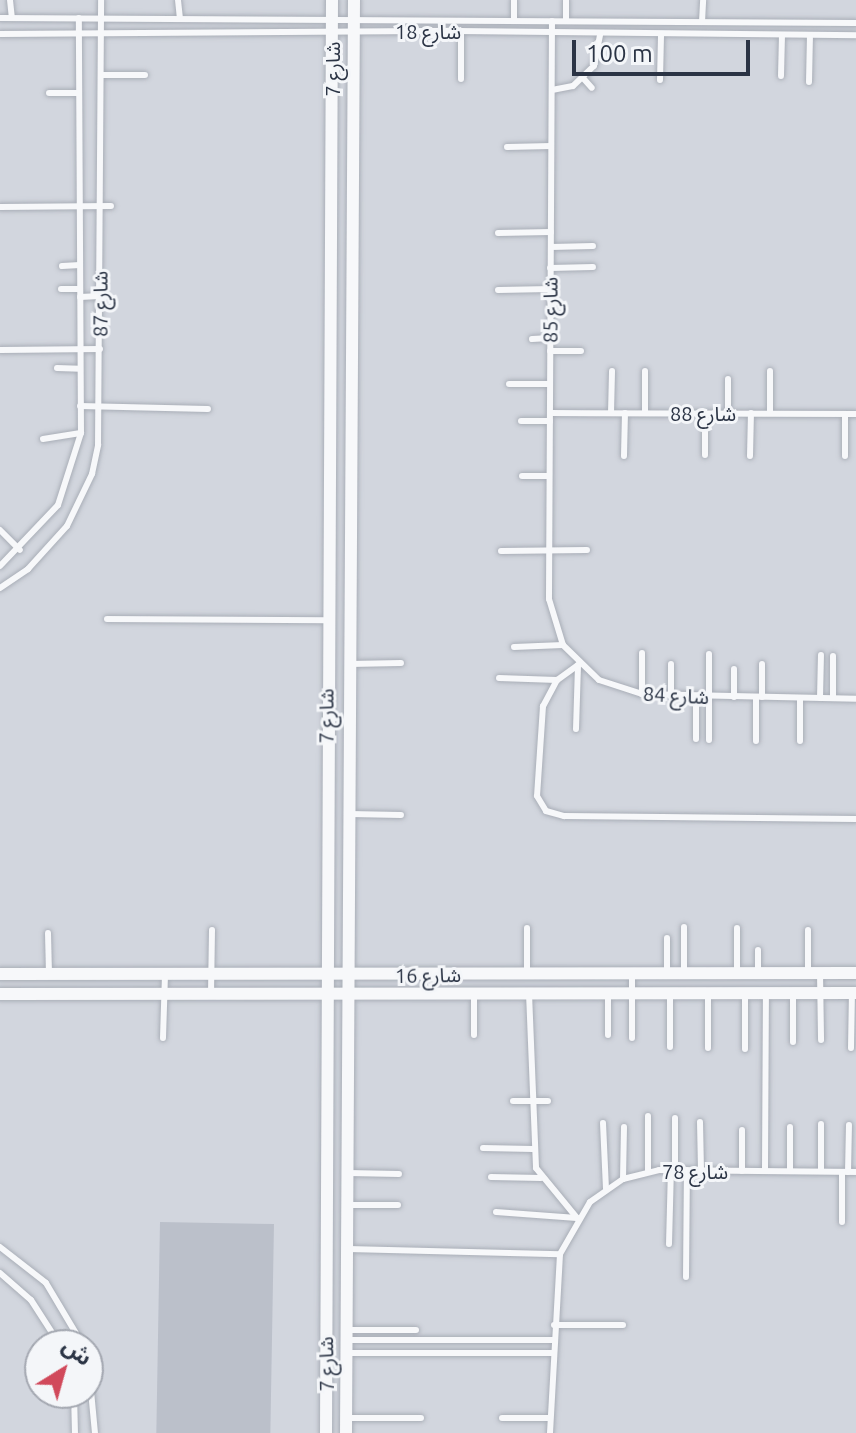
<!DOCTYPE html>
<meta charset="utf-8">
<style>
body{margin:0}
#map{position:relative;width:856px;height:1433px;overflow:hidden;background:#e4e7ec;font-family:Ubuntu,"Noto Sans Arabic",sans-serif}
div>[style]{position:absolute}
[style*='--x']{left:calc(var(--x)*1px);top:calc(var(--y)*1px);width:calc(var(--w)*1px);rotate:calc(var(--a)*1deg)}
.built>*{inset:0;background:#d2d6de}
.building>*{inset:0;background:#bbc0ca;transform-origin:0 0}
.roads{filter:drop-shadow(0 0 2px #a9aeb7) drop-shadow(0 0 2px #a9aeb7)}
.service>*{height:6px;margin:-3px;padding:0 3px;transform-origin:3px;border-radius:3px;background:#f7f8fa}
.minor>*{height:12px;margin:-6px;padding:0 6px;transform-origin:6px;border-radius:6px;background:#f7f8fa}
span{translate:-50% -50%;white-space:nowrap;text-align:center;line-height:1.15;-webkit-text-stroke:6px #f4f6f9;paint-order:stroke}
.street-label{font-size:20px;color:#2b3445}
.north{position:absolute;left:24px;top:1329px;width:80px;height:80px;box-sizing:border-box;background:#f4f6f9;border:2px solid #a4a8b1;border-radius:50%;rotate:37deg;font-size:22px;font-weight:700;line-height:32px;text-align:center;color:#2b3445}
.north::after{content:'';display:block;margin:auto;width:28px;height:36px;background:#d1495b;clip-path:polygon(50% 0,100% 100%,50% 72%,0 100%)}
.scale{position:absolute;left:572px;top:40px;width:178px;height:36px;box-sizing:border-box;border:4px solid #2b3445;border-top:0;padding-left:10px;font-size:24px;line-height:28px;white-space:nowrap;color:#2b3445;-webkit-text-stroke:6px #f4f6f9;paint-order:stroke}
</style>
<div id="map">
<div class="built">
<i style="clip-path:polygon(evenodd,0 0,856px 0,856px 1433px,0 1433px,0 0,40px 1345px,88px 1345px,88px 1393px,40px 1393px,40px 1345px)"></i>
</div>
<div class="building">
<i style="left:160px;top:1222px;width:114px;height:211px;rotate:1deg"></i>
</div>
<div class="roads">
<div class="service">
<i style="--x:10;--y:0;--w:18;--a:84"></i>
<i style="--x:178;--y:0;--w:19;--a:84"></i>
<i style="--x:0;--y:18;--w:856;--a:0.33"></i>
<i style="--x:514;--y:21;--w:21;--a:-90"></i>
<i style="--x:552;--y:21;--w:578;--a:90.3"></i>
<i style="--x:549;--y:599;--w:48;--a:73.1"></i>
<i style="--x:563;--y:645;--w:50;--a:44.2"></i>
<i style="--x:599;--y:680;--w:45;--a:18"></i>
<i style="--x:642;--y:694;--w:214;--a:1.3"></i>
<i style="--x:566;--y:21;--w:21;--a:-90"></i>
<i style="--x:702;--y:22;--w:22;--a:-87"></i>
<i style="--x:0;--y:34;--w:461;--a:-0.4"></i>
<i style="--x:461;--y:31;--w:395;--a:0.6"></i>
<i style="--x:101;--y:75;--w:44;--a:0"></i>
<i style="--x:781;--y:76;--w:41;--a:-88.6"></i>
<i style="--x:583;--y:78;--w:13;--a:48"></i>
<i style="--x:461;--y:79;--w:48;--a:-90"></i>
<i style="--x:660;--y:80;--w:45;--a:-88.7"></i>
<i style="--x:809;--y:82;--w:47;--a:-88.8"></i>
<i style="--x:552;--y:90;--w:21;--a:-11"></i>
<i style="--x:573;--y:86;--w:29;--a:-44"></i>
<i style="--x:594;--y:66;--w:32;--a:-79"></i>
<i style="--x:49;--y:93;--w:30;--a:0"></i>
<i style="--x:507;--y:147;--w:44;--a:-1.3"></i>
<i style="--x:0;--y:207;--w:111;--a:-0.5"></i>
<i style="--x:498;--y:233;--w:53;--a:-1.1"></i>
<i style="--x:551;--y:247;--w:42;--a:-1.4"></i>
<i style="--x:62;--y:266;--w:18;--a:-3"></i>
<i style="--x:550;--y:268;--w:43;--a:-1.3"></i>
<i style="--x:61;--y:289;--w:19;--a:0"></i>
<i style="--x:498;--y:290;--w:52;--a:-1.1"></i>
<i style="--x:80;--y:297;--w:20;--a:-3"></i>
<i style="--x:532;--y:339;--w:18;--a:-3"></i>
<i style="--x:0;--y:350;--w:100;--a:-0.6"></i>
<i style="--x:550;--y:351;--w:31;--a:0"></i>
<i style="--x:57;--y:368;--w:23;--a:2"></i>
<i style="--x:509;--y:384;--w:41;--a:0"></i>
<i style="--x:80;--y:406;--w:128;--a:1.3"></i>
<i style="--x:550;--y:413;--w:306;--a:0.2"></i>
<i style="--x:611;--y:413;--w:42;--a:-88.6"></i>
<i style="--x:645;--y:413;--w:42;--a:-90"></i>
<i style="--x:728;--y:413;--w:34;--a:-90"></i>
<i style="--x:770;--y:413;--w:42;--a:-90"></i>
<i style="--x:521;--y:421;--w:29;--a:0"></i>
<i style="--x:43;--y:439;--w:38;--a:-9"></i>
<i style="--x:705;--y:455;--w:42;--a:-90"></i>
<i style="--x:624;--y:456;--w:43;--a:-88.7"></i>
<i style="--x:750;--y:456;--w:43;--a:-88.7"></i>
<i style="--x:845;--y:456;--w:42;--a:-90"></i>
<i style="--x:522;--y:476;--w:27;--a:0"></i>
<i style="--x:0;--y:530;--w:28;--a:45"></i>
<i style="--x:501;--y:551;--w:86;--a:-0.7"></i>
<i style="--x:0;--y:566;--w:84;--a:-46.4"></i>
<i style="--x:58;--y:505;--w:76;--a:-72.3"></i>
<i style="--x:81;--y:433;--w:415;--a:-90.3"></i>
<i style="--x:0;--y:588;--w:34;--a:-34"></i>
<i style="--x:28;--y:569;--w:58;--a:-47.8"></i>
<i style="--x:67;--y:526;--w:58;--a:-64.3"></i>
<i style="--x:92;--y:474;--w:30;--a:-78"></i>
<i style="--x:98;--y:445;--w:445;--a:-89.6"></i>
<i style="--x:107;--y:619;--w:218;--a:0.3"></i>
<i style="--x:514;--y:647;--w:49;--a:-2.3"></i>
<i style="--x:833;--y:656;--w:42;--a:90"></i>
<i style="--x:350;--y:664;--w:51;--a:-1.1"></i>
<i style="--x:578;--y:665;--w:26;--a:144"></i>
<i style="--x:557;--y:680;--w:30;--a:118"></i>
<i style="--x:543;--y:706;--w:90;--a:93.8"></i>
<i style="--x:537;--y:796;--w:17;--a:59"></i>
<i style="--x:546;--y:811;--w:19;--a:16"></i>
<i style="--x:564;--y:816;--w:292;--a:0.6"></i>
<i style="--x:499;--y:678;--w:58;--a:2"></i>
<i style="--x:642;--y:694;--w:41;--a:-90"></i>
<i style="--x:671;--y:696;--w:32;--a:-90"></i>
<i style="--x:696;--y:697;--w:42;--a:90"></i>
<i style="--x:734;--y:697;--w:28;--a:-90"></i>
<i style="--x:762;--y:697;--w:33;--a:-90"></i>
<i style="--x:820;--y:698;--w:43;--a:-88.7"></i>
<i style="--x:576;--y:729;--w:64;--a:-88.2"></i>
<i style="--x:709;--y:740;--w:86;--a:-90"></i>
<i style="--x:756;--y:741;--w:44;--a:-90"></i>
<i style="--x:800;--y:741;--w:43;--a:-90"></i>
<i style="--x:350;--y:814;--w:51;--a:1.1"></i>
<i style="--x:48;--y:933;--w:41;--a:88.6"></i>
<i style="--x:667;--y:970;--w:32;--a:-90"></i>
<i style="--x:684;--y:971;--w:44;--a:-90"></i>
<i style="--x:527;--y:972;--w:44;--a:-90"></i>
<i style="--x:737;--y:972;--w:44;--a:-90"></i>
<i style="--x:758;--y:972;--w:22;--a:-90"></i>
<i style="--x:808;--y:973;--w:43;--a:-90"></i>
<i style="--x:820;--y:973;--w:67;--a:89.1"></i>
<i style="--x:529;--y:993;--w:175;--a:87.7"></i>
<i style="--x:536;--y:1168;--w:65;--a:50.6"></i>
<i style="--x:211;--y:994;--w:64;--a:-89.1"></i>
<i style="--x:474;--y:1035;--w:42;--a:-90"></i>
<i style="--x:608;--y:1035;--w:43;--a:-90"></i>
<i style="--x:163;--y:1038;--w:63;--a:-88.2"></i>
<i style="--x:632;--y:1038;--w:63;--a:-90"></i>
<i style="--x:793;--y:1042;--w:49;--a:-90"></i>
<i style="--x:670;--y:1047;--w:56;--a:-90"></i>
<i style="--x:708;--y:1048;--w:56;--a:-90"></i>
<i style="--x:851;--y:1048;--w:55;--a:-89"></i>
<i style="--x:745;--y:1049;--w:57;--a:-90"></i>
<i style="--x:513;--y:1101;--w:35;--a:0"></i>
<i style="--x:700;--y:1122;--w:48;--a:88.8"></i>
<i style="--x:603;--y:1123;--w:65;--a:87.4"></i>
<i style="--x:483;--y:1148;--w:50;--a:1.1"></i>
<i style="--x:675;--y:1170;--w:52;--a:-90"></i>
<i style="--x:742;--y:1171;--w:41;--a:-90"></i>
<i style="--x:765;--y:1171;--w:177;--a:-89.7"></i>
<i style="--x:790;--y:1171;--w:44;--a:-90"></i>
<i style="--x:821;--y:1171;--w:47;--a:-90"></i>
<i style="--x:648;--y:1172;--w:56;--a:-90"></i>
<i style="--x:842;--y:1172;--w:50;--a:90"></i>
<i style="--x:848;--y:1172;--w:47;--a:-88.8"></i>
<i style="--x:348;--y:1173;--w:51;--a:1.1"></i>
<i style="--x:491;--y:1177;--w:50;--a:1.1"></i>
<i style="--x:623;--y:1179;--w:52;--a:-88.9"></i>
<i style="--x:348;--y:1205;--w:50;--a:0"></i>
<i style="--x:496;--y:1212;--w:81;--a:4.2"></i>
<i style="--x:669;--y:1244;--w:74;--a:-88.5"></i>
<i style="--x:0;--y:1247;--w:58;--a:38"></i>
<i style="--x:46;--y:1283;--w:72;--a:59.2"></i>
<i style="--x:348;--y:1249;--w:212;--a:1.4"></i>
<i style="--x:0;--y:1273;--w:41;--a:41.1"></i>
<i style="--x:31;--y:1300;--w:54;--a:57.2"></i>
<i style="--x:686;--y:1277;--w:107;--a:-89.5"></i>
<i style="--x:554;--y:1325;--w:69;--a:0"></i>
<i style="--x:348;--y:1330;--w:68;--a:0"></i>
<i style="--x:347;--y:1340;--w:207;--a:0"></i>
<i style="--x:347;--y:1353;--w:206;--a:0"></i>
<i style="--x:88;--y:1359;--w:74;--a:84.6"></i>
<i style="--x:74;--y:1393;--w:40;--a:88.6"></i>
<i style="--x:346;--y:1418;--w:75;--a:0"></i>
<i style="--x:502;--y:1418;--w:48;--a:0"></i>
<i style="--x:550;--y:1433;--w:179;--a:-86.8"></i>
<i style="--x:560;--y:1254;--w:60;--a:-60"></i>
<i style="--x:590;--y:1202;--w:40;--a:-34.9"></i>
<i style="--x:623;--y:1179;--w:37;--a:-14"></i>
<i style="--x:659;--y:1170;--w:197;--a:0.6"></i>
</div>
<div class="minor">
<i style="--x:0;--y:974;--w:856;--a:-0.07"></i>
<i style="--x:0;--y:994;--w:856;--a:-0.07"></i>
<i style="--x:326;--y:1433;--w:1433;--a:-89.76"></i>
<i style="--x:346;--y:1433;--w:1433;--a:-89.68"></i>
</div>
</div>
<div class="street-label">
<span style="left:428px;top:31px">شارع 18</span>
<span style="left:332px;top:69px;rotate:-90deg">شارع 7</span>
<span style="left:100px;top:304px;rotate:-90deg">شارع 87</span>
<span style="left:550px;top:310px;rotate:-90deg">شارع 85</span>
<span style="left:703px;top:413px">شارع 88</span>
<span style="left:676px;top:695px;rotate:3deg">شارع 84</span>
<span style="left:326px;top:716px;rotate:-90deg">شارع 7</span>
<span style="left:428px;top:975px;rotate:-1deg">شارع 16</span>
<span style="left:695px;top:1171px">شارع 78</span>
<span style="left:326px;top:1364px;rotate:-91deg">شارع 7</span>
</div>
<div class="north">ش</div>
<div class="scale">100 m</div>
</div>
